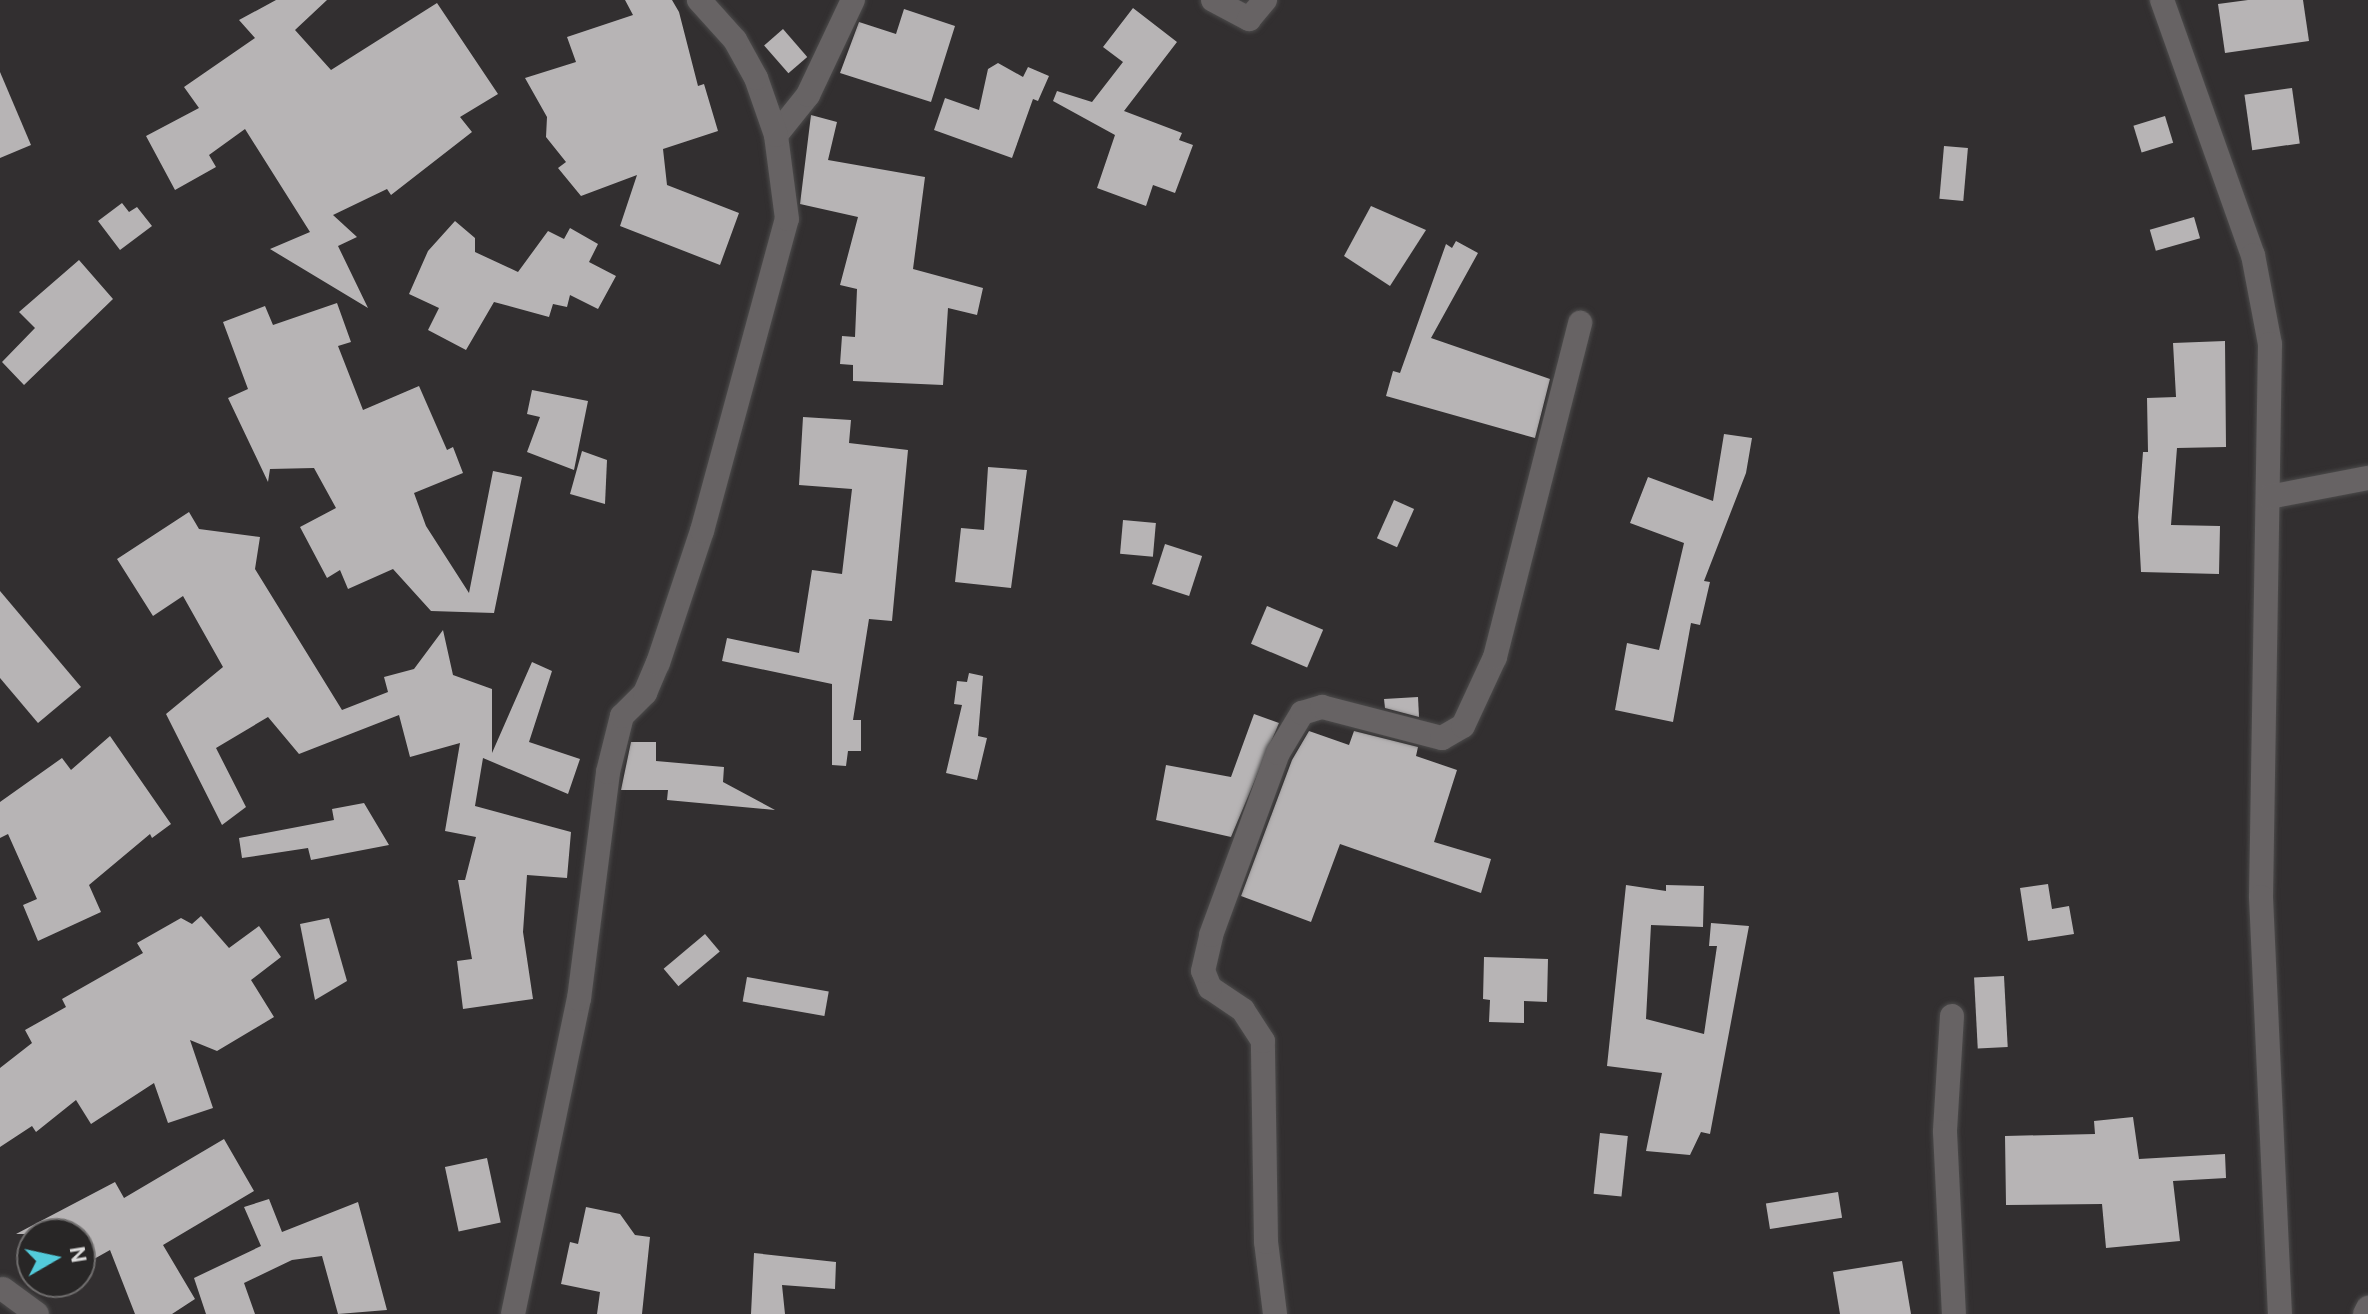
<!DOCTYPE html>
<style>
body{margin:0}
#map{position:relative;width:2368px;height:1314px;overflow:hidden;background:#322f30;font-family:"DM Sans",sans-serif}
div>[style]{position:absolute}
[style*='--x']{left:calc(var(--x)*1px);top:calc(var(--y)*1px);width:calc(var(--w)*1px);rotate:calc(var(--a)*1deg)}
.building>*{inset:0;background:#b7b4b5;transform-origin:0 0}
.roads{filter:drop-shadow(0 0 2px #4c4b4b) drop-shadow(0 0 2px #4c4b4b)}
.minor>*{height:24px;margin:-12px;padding:0 12px;transform-origin:12px;border-radius:12px;background:#676364}
span{translate:-50% -50%;white-space:nowrap;text-align:center;line-height:1.15;-webkit-text-stroke:8px #282626;paint-order:stroke}
.north{position:absolute;left:16px;top:1218px;width:80px;height:80px;box-sizing:border-box;background:#282626;border:2px solid #706e6e;border-radius:50%;rotate:81deg;font-size:22px;font-weight:700;line-height:32px;text-align:center;color:#dcdbdb}
.north::after{content:'';display:block;margin:auto;width:28px;height:36px;background:#53cbdb;clip-path:polygon(50% 0,100% 100%,50% 72%,0 100%)}
</style>
<div id="map">
<div class="building">
<i style="clip-path:polygon(276px 0,327px 0,295px 30px,331px 70px,437px 3px,498px 94px,460px 117px,472px 132px,391px 195px,387px 189px,333px 215px,357px 237px,338px 246px,368px 308px,270px 249px,310px 232px,245px 129px,209px 155px,216px 167px,175px 190px,146px 136px,199px 108px,184px 87px,255px 38px,239px 20px)"></i>
<i style="clip-path:polygon(625px 0,672px 0,679px 12px,698px 86px,704px 84px,718px 131px,663px 149px,667px 185px,739px 213px,720px 265px,620px 226px,637px 175px,581px 196px,558px 168px,566px 162px,546px 137px,547px 117px,525px 78px,576px 62px,567px 37px,633px 15px)"></i>
<i style="clip-path:polygon(2248px 0,2303px 0,2309px 41px,2225px 53px,2218px 4px)"></i>
<i style="clip-path:polygon(1133px 8px,1177px 42px,1124px 111px,1182px 133px,1179px 140px,1193px 145px,1175px 193px,1153px 185px,1146px 206px,1097px 188px,1115px 135px,1053px 101px,1057px 91px,1092px 102px,1123px 62px,1103px 47px)"></i>
<i style="clip-path:polygon(904px 9px,955px 26px,931px 102px,840px 73px,859px 22px,896px 34px)"></i>
<i style="left:783px;top:29px;width:37px;height:25px;rotate:49deg"></i>
<i style="clip-path:polygon(998px 63px,1023px 77px,1028px 67px,1049px 76px,1038px 101px,1033px 99px,1012px 158px,934px 130px,945px 98px,979px 110px,988px 69px)"></i>
<i style="clip-path:polygon(0 72px,31px 145px,0 158px)"></i>
<i style="left:2292px;top:88px;width:56px;height:48px;rotate:82deg"></i>
<i style="clip-path:polygon(811px 115px,837px 122px,828px 160px,925px 177px,913px 269px,983px 288px,977px 315px,948px 308px,943px 385px,853px 381px,853px 365px,840px 364px,842px 336px,855px 337px,857px 289px,840px 285px,858px 217px,800px 204px)"></i>
<i style="left:2165px;top:116px;width:28px;height:33px;rotate:73deg"></i>
<i style="left:1944px;top:146px;width:24px;height:53px;rotate:5deg"></i>
<i style="clip-path:polygon(122px 203px,129px 212px,137px 207px,152px 226px,120px 250px,98px 221px)"></i>
<i style="clip-path:polygon(1371px 206px,1426px 230px,1390px 286px,1344px 256px)"></i>
<i style="left:2194px;top:217px;width:22px;height:46px;rotate:74deg"></i>
<i style="clip-path:polygon(455px 221px,475px 238px,475px 252px,518px 272px,548px 231px,564px 239px,570px 228px,598px 244px,589px 262px,616px 276px,598px 309px,570px 295px,567px 307px,553px 304px,549px 317px,494px 302px,466px 350px,428px 330px,439px 308px,409px 294px,428px 251px)"></i>
<i style="clip-path:polygon(1456px 241px,1478px 253px,1431px 338px,1550px 379px,1535px 438px,1386px 396px,1393px 371px,1400px 373px,1446px 244px,1452px 248px)"></i>
<i style="clip-path:polygon(79px 260px,113px 299px,24px 385px,2px 362px,35px 328px,19px 312px)"></i>
<i style="clip-path:polygon(337px 303px,351px 342px,338px 346px,363px 410px,419px 386px,447px 450px,453px 447px,463px 473px,414px 493px,426px 526px,469px 593px,493px 471px,522px 477px,494px 613px,431px 611px,393px 569px,348px 589px,340px 570px,327px 578px,300px 527px,336px 508px,314px 468px,270px 469px,268px 482px,228px 398px,248px 389px,223px 322px,265px 306px,273px 325px)"></i>
<i style="clip-path:polygon(2225px 341px,2226px 447px,2177px 448px,2171px 525px,2220px 526px,2219px 574px,2141px 572px,2138px 517px,2143px 452px,2148px 452px,2147px 398px,2176px 397px,2173px 343px)"></i>
<i style="clip-path:polygon(532px 390px,588px 401px,574px 470px,527px 452px,540px 417px,527px 414px)"></i>
<i style="clip-path:polygon(803px 417px,851px 420px,849px 443px,908px 450px,892px 621px,869px 619px,853px 720px,861px 720px,861px 751px,848px 751px,846px 766px,832px 765px,832px 684px,722px 661px,727px 638px,799px 653px,812px 570px,842px 574px,852px 489px,799px 485px)"></i>
<i style="clip-path:polygon(1724px 434px,1752px 438px,1746px 473px,1704px 581px,1710px 582px,1700px 625px,1691px 623px,1673px 722px,1615px 710px,1627px 643px,1659px 650px,1684px 543px,1630px 523px,1648px 477px,1713px 501px)"></i>
<i style="clip-path:polygon(582px 451px,607px 460px,605px 504px,570px 494px)"></i>
<i style="clip-path:polygon(988px 467px,1027px 470px,1011px 588px,955px 582px,961px 528px,984px 530px)"></i>
<i style="left:1394px;top:500px;width:22px;height:42px;rotate:24deg"></i>
<i style="clip-path:polygon(189px 512px,199px 529px,260px 537px,255px 569px,342px 710px,388px 692px,384px 677px,414px 669px,443px 630px,453px 675px,492px 689px,492px 753px,532px 662px,552px 671px,529px 742px,580px 759px,568px 794px,483px 758px,475px 806px,571px 832px,567px 878px,527px 875px,523px 932px,533px 999px,463px 1009px,457px 961px,472px 959px,458px 880px,465px 880px,476px 837px,445px 831px,460px 743px,410px 757px,399px 715px,299px 754px,268px 717px,216px 748px,246px 807px,222px 825px,166px 714px,223px 667px,183px 596px,153px 616px,117px 559px)"></i>
<i style="left:1123px;top:520px;width:33px;height:34px;rotate:5deg"></i>
<i style="left:1165px;top:544px;width:39px;height:42px;rotate:18deg"></i>
<i style="clip-path:polygon(0 591px,81px 687px,38px 723px,0 678px)"></i>
<i style="left:1267px;top:606px;width:61px;height:41px;rotate:23deg"></i>
<i style="clip-path:polygon(969px 673px,983px 676px,978px 736px,987px 738px,977px 780px,946px 773px,962px 705px,954px 704px,957px 681px,967px 682px)"></i>
<i style="clip-path:polygon(1418px 697px,1419px 717px,1385px 708px,1384px 699px)"></i>
<i style="clip-path:polygon(1254px 714px,1279px 723px,1231px 837px,1156px 820px,1166px 765px,1231px 777px)"></i>
<i style="clip-path:polygon(1309px 731px,1349px 745px,1354px 731px,1418px 747px,1416px 756px,1457px 770px,1434px 842px,1491px 859px,1481px 893px,1340px 844px,1311px 922px,1241px 896px,1292px 760px)"></i>
<i style="clip-path:polygon(110px 736px,171px 824px,152px 838px,150px 834px,89px 885px,101px 912px,38px 941px,23px 905px,37px 899px,8px 834px,0 838px,0 802px,62px 758px,71px 770px)"></i>
<i style="clip-path:polygon(631px 742px,656px 742px,656px 761px,724px 767px,723px 782px,775px 810px,667px 800px,668px 790px,621px 790px)"></i>
<i style="clip-path:polygon(364px 803px,389px 845px,311px 860px,308px 848px,242px 858px,239px 838px,334px 820px,332px 809px)"></i>
<i style="clip-path:polygon(2048px 884px,2052px 909px,2069px 906px,2074px 934px,2028px 941px,2020px 888px)"></i>
<i style="clip-path:polygon(1626px 885px,1666px 891px,1666px 885px,1704px 886px,1703px 927px,1651px 925px,1646px 1019px,1704px 1034px,1717px 946px,1709px 946px,1711px 923px,1749px 926px,1710px 1134px,1701px 1132px,1690px 1155px,1646px 1151px,1662px 1073px,1607px 1066px)"></i>
<i style="clip-path:polygon(201px 916px,229px 948px,259px 926px,281px 957px,251px 980px,274px 1017px,217px 1051px,190px 1040px,213px 1108px,168px 1123px,154px 1083px,91px 1124px,76px 1100px,36px 1132px,32px 1126px,0 1147px,0 1068px,32px 1043px,25px 1030px,66px 1007px,62px 999px,143px 953px,137px 943px,181px 918px,192px 924px)"></i>
<i style="clip-path:polygon(329px 918px,347px 981px,315px 1000px,300px 924px)"></i>
<i style="left:705px;top:934px;width:23px;height:54px;rotate:50deg"></i>
<i style="clip-path:polygon(1484px 957px,1548px 959px,1547px 1002px,1524px 1001px,1524px 1023px,1489px 1022px,1490px 1000px,1483px 999px)"></i>
<i style="left:2004px;top:976px;width:71px;height:30px;rotate:87deg"></i>
<i style="left:747px;top:977px;width:83px;height:25px;rotate:10deg"></i>
<i style="clip-path:polygon(2133px 1117px,2139px 1159px,2225px 1154px,2226px 1178px,2173px 1181px,2180px 1241px,2106px 1248px,2102px 1204px,2006px 1205px,2005px 1136px,2095px 1134px,2094px 1121px)"></i>
<i style="left:1600px;top:1133px;width:28px;height:61px;rotate:6deg"></i>
<i style="clip-path:polygon(224px 1139px,254px 1191px,163px 1245px,195px 1299px,172px 1314px,135px 1314px,110px 1250px,94px 1259px,80px 1234px,16px 1234px,115px 1182px,124px 1198px)"></i>
<i style="left:487px;top:1158px;width:66px;height:43px;rotate:78deg"></i>
<i style="left:1838px;top:1192px;width:26px;height:73px;rotate:81deg"></i>
<i style="clip-path:polygon(269px 1199px,282px 1232px,358px 1202px,387px 1310px,338px 1314px,322px 1256px,292px 1260px,244px 1283px,255px 1314px,206px 1314px,194px 1278px,261px 1246px,244px 1207px)"></i>
<i style="clip-path:polygon(586px 1207px,620px 1214px,635px 1235px,650px 1237px,642px 1314px,597px 1314px,600px 1292px,561px 1284px,570px 1242px,578px 1244px)"></i>
<i style="clip-path:polygon(754px 1253px,836px 1262px,835px 1289px,782px 1285px,785px 1314px,751px 1314px)"></i>
<i style="clip-path:polygon(1902px 1261px,1911px 1314px,1840px 1314px,1833px 1272px)"></i>
</div>
<div class="roads">
<div class="minor">
<i style="--x:1213;--y:0;--w:41;--a:27.8"></i>
<i style="--x:1249;--y:19;--w:25;--a:-50"></i>
<i style="--x:2162;--y:0;--w:271;--a:70.4"></i>
<i style="--x:2253;--y:255;--w:91;--a:79.2"></i>
<i style="--x:2270;--y:344;--w:553;--a:90.93"></i>
<i style="--x:2261;--y:897;--w:417;--a:87.4"></i>
<i style="--x:776;--y:135;--w:51;--a:-51.3"></i>
<i style="--x:808;--y:95;--w:105;--a:-64.7"></i>
<i style="--x:2269;--y:497;--w:101;--a:-10.9"></i>
<i style="--x:1952;--y:1016;--w:116;--a:93.5"></i>
<i style="--x:1945;--y:1132;--w:182;--a:87.2"></i>
<i style="--x:3;--y:1289;--w:42;--a:36.3"></i>
<i style="--x:513;--y:1314;--w:322;--a:-78.2"></i>
<i style="--x:579;--y:999;--w:229;--a:-82.7"></i>
<i style="--x:608;--y:772;--w:58;--a:-76"></i>
<i style="--x:622;--y:716;--w:33;--a:-45"></i>
<i style="--x:645;--y:693;--w:33;--a:-67"></i>
<i style="--x:658;--y:663;--w:139;--a:-71.6"></i>
<i style="--x:702;--y:531;--w:323;--a:-74.8"></i>
<i style="--x:787;--y:219;--w:85;--a:-97.5"></i>
<i style="--x:776;--y:135;--w:60;--a:-109.3"></i>
<i style="--x:756;--y:78;--w:43;--a:-118.9"></i>
<i style="--x:735;--y:40;--w:54;--a:-132"></i>
<i style="--x:1275;--y:1314;--w:73;--a:-97.1"></i>
<i style="--x:1266;--y:1242;--w:201;--a:-90.9"></i>
<i style="--x:1263;--y:1041;--w:37;--a:-123"></i>
<i style="--x:1243;--y:1010;--w:40;--a:-146"></i>
<i style="--x:1210;--y:988;--w:18;--a:-112"></i>
<i style="--x:1203;--y:971;--w:37;--a:-77"></i>
<i style="--x:1211;--y:935;--w:194;--a:-69.8"></i>
<i style="--x:1278;--y:753;--w:47;--a:-59"></i>
<i style="--x:1302;--y:713;--w:21;--a:-17"></i>
<i style="--x:1322;--y:707;--w:124;--a:14.5"></i>
<i style="--x:1442;--y:738;--w:24;--a:-30"></i>
<i style="--x:1463;--y:726;--w:76;--a:-65.1"></i>
<i style="--x:1495;--y:657;--w:345;--a:-75.7"></i>
<i style="--x:2365;--y:1314;--w:7;--a:-63"></i>
</div>
</div>
<div class="north">N</div>
</div>
